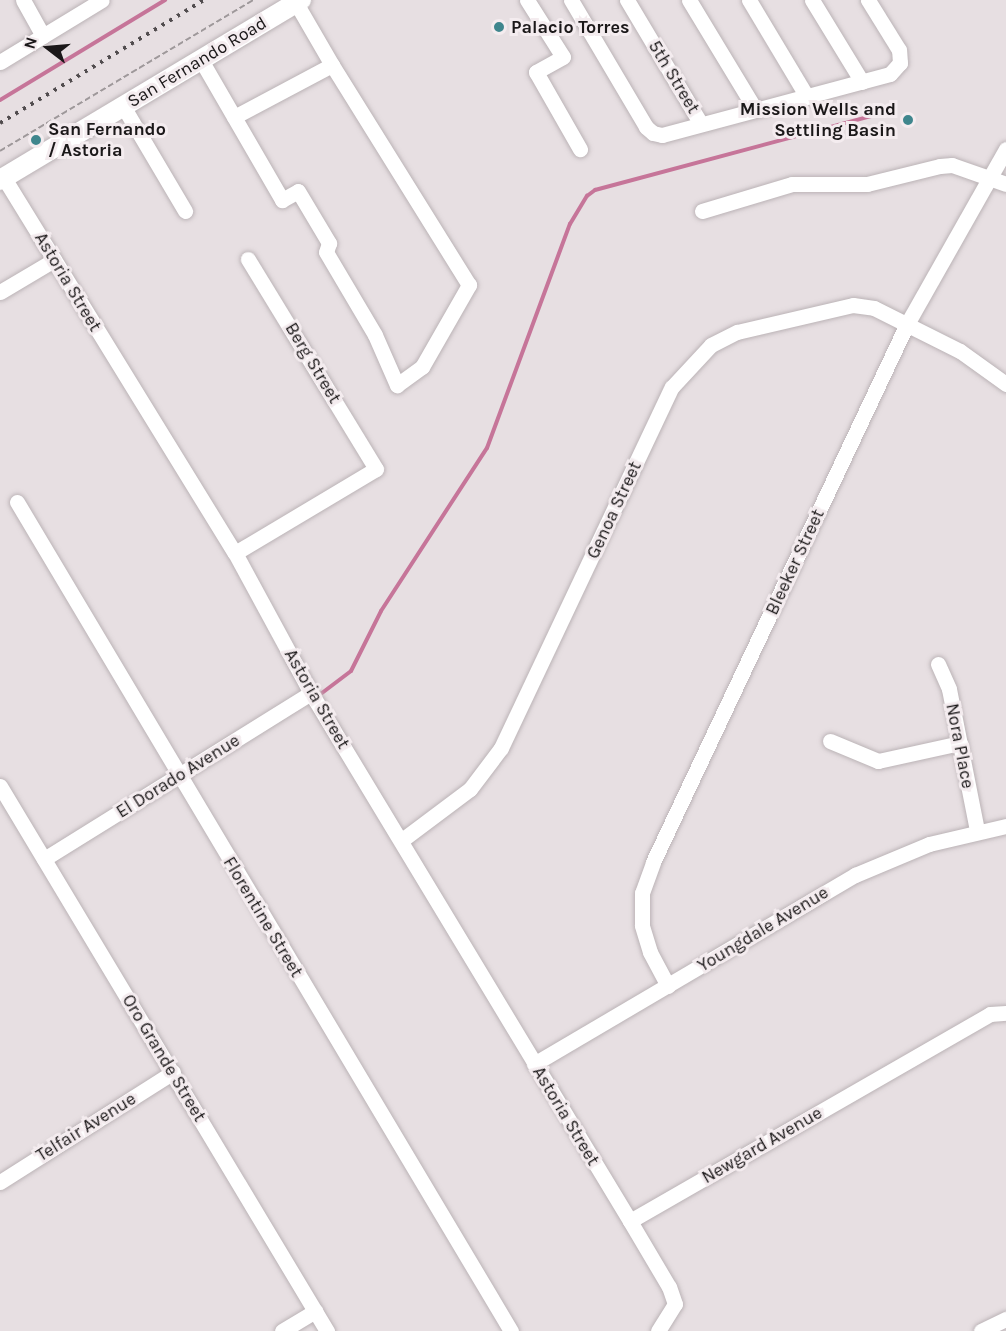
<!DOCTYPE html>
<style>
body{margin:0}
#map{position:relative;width:1006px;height:1331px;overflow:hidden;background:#e7dfe2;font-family:Karla,sans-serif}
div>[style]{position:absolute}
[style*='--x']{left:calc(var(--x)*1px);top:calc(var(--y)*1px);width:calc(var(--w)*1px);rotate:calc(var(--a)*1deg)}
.stream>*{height:4px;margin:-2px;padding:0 2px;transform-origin:2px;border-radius:2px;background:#c67599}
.path>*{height:2px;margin-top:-1px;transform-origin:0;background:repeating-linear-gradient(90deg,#9e989a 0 6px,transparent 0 9px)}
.roads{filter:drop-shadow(0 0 2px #bbb3b6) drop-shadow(0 0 2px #bbb3b6)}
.minor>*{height:15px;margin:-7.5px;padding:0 7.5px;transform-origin:7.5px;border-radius:7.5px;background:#fff}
.major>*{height:20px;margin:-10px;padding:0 10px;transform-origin:10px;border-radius:10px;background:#fff}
.rail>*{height:4px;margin-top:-2px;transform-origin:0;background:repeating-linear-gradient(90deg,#514c4e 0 3px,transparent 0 9px)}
.dots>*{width:16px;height:16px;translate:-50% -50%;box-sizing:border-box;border:3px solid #f4ecef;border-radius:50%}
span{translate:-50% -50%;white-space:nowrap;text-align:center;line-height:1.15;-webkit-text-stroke:6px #f4ecef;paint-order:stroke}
.poi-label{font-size:18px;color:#1b1819;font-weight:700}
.left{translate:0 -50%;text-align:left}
.right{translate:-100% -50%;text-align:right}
.street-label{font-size:18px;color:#1b1819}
.north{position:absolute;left:18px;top:18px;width:60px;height:60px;-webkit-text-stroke:4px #f4ecef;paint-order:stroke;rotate:286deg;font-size:16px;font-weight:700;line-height:24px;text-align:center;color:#1b1819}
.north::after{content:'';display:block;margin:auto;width:21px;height:27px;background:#1b1819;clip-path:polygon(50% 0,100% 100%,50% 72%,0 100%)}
</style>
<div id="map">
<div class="stream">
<i style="--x:0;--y:100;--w:193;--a:-31.2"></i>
<i style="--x:318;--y:696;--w:41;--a:-37.1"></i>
<i style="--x:351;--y:671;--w:67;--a:-63.4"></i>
<i style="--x:381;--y:611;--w:194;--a:-57"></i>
<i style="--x:487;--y:448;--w:239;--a:-69.7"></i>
<i style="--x:570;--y:224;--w:33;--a:-59"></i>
<i style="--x:587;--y:196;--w:10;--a:-37"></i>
<i style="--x:595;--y:190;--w:305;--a:-15"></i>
</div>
<div class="path">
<i style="--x:0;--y:151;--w:295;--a:-30.8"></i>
</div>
<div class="roads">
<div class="minor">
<i style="--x:23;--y:0;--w:41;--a:60.9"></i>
<i style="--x:527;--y:0;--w:67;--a:57.7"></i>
<i style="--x:563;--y:57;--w:31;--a:151"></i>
<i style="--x:536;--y:72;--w:89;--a:60.3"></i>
<i style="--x:571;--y:0;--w:147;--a:59.4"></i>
<i style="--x:646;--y:127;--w:9;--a:41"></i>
<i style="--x:653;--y:133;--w:9;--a:13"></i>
<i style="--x:662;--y:135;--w:236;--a:-15"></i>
<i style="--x:890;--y:74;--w:15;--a:-48"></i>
<i style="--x:900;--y:63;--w:13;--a:-94"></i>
<i style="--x:899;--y:50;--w:59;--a:-121.8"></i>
<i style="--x:627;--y:0;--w:144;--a:59.2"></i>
<i style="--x:689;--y:0;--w:127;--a:58.8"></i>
<i style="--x:749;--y:0;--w:113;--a:59.1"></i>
<i style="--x:812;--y:0;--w:96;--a:58.6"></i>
<i style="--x:201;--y:60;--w:162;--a:59.9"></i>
<i style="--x:282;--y:200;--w:18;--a:-29"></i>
<i style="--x:298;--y:191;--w:61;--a:59.2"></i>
<i style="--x:329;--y:243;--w:9;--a:108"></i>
<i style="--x:326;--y:252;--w:96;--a:59.4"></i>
<i style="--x:375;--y:335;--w:55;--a:66.3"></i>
<i style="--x:397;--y:385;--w:31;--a:-36"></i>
<i style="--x:422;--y:367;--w:95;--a:-60.2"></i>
<i style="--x:469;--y:285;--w:259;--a:-121.9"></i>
<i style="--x:0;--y:62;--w:119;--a:-31.3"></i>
<i style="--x:123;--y:106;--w:122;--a:59.4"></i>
<i style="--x:234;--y:117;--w:111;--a:-28"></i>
<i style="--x:332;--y:65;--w:72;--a:-120.1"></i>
<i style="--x:4;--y:178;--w:440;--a:58.4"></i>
<i style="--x:235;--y:553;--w:159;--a:61.5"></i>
<i style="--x:311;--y:693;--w:617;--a:58.86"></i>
<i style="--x:702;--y:211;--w:94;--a:-16.7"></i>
<i style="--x:792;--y:184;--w:75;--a:0"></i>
<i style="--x:867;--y:184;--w:75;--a:-13.9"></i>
<i style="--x:940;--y:166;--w:12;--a:-5"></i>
<i style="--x:952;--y:165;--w:57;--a:19.4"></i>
<i style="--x:0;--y:292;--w:63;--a:-30.7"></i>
<i style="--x:17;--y:502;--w:965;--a:59.21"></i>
<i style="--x:235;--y:553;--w:164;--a:-30.8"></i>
<i style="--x:376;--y:469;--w:246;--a:-121.4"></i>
<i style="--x:938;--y:664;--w:27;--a:66"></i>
<i style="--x:949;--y:689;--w:144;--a:78.8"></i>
<i style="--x:830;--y:741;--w:52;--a:22.6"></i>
<i style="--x:878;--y:761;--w:84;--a:-12.4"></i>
<i style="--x:0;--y:786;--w:636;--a:59.04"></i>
<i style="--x:402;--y:840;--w:85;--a:-36.9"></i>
<i style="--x:470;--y:789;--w:51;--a:-52.9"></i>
<i style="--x:501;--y:748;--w:399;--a:-64.7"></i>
<i style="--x:672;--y:387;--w:57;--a:-47.1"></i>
<i style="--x:711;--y:345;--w:29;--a:-27"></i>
<i style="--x:737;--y:332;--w:119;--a:-13.1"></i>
<i style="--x:853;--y:305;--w:21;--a:8"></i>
<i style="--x:874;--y:308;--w:96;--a:26.6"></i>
<i style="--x:960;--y:351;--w:57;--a:35.7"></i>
<i style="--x:44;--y:859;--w:314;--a:-31.9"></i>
<i style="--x:668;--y:986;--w:38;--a:-118"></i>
<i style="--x:650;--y:952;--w:28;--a:-107"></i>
<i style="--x:642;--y:925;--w:32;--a:-90"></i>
<i style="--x:642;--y:893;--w:33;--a:-70"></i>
<i style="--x:653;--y:862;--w:595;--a:-64.73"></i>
<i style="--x:907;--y:324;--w:201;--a:-60.5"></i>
<i style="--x:534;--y:1064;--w:373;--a:-30.5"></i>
<i style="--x:855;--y:875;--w:80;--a:-22.7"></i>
<i style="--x:929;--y:844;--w:79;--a:-13.2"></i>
<i style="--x:0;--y:1182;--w:205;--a:-32.4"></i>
<i style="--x:282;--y:1331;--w:39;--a:-31"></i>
<i style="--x:658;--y:1331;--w:32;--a:-58"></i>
<i style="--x:675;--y:1304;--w:18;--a:-109"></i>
<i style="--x:669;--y:1287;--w:77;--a:-120.6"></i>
<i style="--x:630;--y:1221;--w:415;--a:-29.9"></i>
<i style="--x:990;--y:1014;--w:16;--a:-4"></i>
<i style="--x:981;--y:1331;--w:28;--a:-26"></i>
</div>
<div class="major">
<i style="--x:0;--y:180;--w:351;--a:-30.9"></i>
</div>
</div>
<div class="rail">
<i style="--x:0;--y:123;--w:238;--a:-31.1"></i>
</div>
<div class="dots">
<i style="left:499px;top:27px;background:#3f868d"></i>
<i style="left:908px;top:120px;background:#3f868d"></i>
<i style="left:36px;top:140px;background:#3f868d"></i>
</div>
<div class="poi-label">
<span class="left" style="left:511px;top:27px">Palacio Torres</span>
<span class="right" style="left:896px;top:120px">Mission Wells and<br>Settling Basin</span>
<span class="left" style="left:48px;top:140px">San Fernando<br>/ Astoria</span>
</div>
<div class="street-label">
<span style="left:197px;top:62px;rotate:-31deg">San Fernando Road</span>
<span style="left:674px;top:77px;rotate:59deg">5th Street</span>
<span style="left:68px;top:282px;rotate:59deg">Astoria Street</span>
<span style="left:313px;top:363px;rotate:59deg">Berg Street</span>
<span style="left:614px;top:510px;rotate:-65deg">Genoa Street</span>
<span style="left:795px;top:562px;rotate:-65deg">Bleeker Street</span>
<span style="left:317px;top:699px;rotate:60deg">Astoria Street</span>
<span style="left:960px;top:746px;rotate:79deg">Nora Place</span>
<span style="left:178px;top:776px;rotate:-32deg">El Dorado Avenue</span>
<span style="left:263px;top:917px;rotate:59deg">Florentine Street</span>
<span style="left:763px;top:929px;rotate:-31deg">Youngdale Avenue</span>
<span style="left:164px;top:1058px;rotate:59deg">Oro Grande Street</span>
<span style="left:566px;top:1116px;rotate:59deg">Astoria Street</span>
<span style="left:86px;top:1127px;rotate:-32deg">Telfair Avenue</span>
<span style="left:762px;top:1145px;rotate:-30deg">Newgard Avenue</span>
</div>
<div class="north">N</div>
</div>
